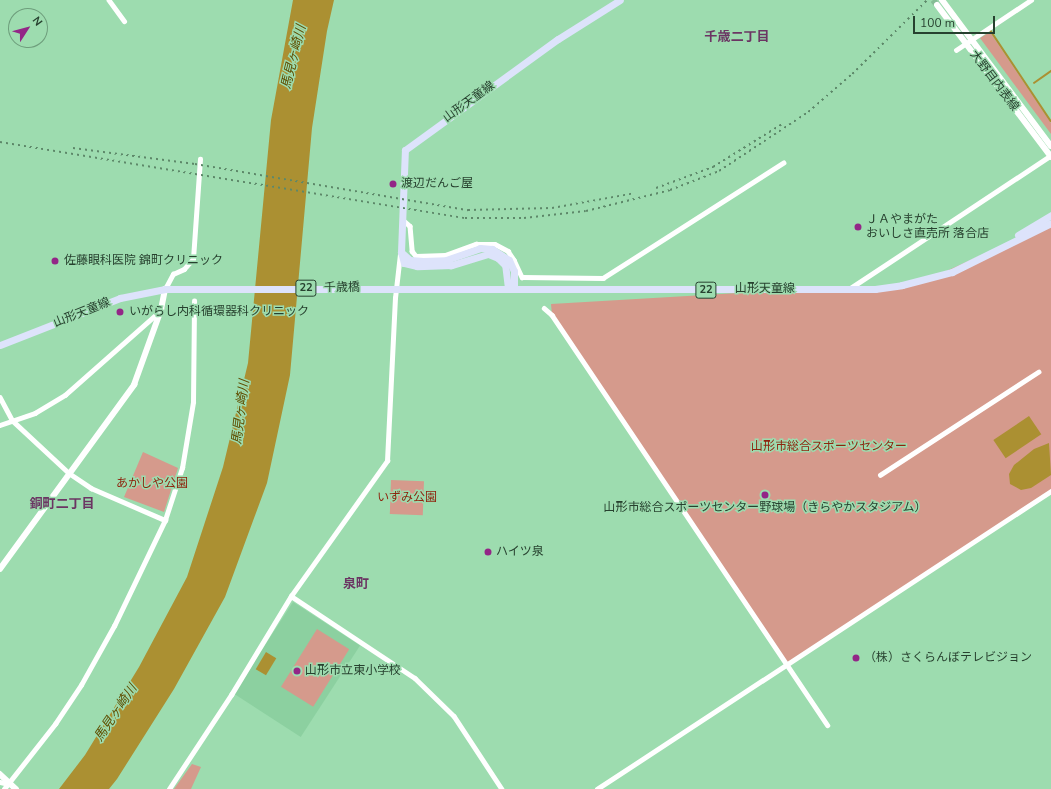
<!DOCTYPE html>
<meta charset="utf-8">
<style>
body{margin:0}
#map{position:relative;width:1051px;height:789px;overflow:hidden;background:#9ddcaf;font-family:"Nunito Sans","Noto Sans JP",sans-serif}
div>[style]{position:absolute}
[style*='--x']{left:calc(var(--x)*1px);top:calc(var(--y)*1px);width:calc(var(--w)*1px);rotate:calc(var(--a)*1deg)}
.built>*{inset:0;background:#8cd0a0;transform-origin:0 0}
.green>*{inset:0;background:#d59a8c;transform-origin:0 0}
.water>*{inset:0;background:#ab9032;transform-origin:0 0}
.stream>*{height:1.5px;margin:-0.75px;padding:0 0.75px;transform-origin:0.75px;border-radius:0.75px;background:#ab9032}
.secondary-tunnel>*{height:6px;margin-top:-3px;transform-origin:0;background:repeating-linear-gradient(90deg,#85bd95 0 6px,transparent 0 9px)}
.minor>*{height:4.5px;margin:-2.25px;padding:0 2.25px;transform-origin:2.25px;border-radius:2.25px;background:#fff}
.tertiary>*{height:5.5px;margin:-2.75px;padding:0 2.75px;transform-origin:2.75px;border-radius:2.75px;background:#fff}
.secondary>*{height:6px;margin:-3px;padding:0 3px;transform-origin:3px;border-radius:3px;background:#fff}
.primary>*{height:7px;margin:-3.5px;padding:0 3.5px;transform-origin:3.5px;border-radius:3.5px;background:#dde3fb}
.rail>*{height:1.5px;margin-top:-0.75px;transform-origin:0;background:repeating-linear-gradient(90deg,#5d8869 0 2px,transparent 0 6px)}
.dots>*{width:11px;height:11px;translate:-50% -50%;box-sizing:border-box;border:2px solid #9ddcaf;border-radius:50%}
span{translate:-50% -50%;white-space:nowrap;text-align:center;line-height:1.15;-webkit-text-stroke:3px #9ddcaf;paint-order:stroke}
.shield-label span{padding:1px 3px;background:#9ddcaf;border:1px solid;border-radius:3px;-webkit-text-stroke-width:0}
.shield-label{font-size:11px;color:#27412f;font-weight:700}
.street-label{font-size:12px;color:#27412f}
.poi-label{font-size:12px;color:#27412f}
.left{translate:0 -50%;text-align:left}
.park-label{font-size:12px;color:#8e240e}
.neighbourhood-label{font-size:13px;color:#6b3563;font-weight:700}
.water-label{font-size:13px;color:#5f4d00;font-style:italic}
.north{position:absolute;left:8px;top:8px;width:40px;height:40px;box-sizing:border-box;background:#9ddcaf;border:1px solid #6e9e7c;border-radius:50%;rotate:54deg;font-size:11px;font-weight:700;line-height:16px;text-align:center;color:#27412f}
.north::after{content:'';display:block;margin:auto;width:14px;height:18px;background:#932687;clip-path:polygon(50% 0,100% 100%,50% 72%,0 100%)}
.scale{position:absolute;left:913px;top:16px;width:82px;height:18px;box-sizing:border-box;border:2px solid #27412f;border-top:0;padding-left:5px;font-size:12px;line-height:14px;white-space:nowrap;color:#27412f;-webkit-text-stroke:3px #9ddcaf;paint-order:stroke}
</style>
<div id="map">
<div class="built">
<i style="left:293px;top:602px;width:80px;height:109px;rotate:33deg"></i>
</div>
<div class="green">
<i style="clip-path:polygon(990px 32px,1051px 123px,1051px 134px,980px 38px)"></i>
<i style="clip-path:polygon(1051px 223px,1051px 491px,785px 665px,552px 315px,551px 304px,808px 289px,875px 289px,929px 279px)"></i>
<i style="clip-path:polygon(143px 452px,178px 468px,164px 512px,124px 497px)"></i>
<i style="left:391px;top:480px;width:33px;height:34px;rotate:2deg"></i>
<i style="left:317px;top:629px;width:38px;height:68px;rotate:32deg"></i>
<i style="clip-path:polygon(192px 764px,201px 767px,191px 789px,174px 789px)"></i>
</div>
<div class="water">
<i style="clip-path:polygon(293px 0,334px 0,327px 31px,312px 128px,290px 375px,267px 483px,225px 597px,174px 689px,117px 779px,109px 789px,59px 789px,85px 755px,139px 667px,187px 577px,223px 467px,248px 363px,271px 120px)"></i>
<i style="left:1029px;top:416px;width:22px;height:43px;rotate:56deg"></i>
<i style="clip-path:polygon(1049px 443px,1051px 475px,1031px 488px,1021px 490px,1010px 484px,1009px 474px,1014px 465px,1034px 449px)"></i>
<i style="left:266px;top:652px;width:12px;height:20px;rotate:31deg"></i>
</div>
<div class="stream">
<i style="--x:991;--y:31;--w:108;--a:56.3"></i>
<i style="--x:1034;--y:83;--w:21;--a:-35"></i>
</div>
<div class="secondary-tunnel">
<i style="--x:933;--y:0;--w:6;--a:51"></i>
</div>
<div class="minor">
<i style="--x:109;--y:0;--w:26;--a:54"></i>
<i style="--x:956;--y:50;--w:90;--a:-33.7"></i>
<i style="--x:403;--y:220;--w:9;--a:41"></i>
<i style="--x:410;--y:226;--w:25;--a:85"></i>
<i style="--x:412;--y:251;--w:6;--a:51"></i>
<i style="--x:416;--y:256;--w:29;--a:-2"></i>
<i style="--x:445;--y:255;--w:33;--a:-20"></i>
<i style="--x:476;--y:244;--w:19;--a:0"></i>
<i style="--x:495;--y:244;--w:15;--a:28"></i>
<i style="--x:508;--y:251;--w:11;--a:56"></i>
<i style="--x:514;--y:260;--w:19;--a:65"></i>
<i style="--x:522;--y:277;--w:81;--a:0.7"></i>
<i style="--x:603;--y:278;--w:214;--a:-32.6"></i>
<i style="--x:165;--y:289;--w:17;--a:-62"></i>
<i style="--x:173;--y:274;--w:12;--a:-24"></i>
<i style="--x:184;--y:269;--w:13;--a:-48"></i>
<i style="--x:193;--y:259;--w:100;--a:-86"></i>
<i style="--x:849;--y:289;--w:241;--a:-33.5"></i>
<i style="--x:544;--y:308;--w:11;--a:41"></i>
<i style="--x:552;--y:315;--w:494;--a:56.1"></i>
<i style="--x:0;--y:397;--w:27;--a:62"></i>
<i style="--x:13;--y:421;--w:76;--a:42.9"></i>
<i style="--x:69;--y:473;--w:27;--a:34"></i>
<i style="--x:91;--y:488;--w:81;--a:23.4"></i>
<i style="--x:0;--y:425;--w:37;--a:-19"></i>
<i style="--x:35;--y:413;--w:35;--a:-31"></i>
<i style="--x:65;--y:395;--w:128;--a:-41.5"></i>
<i style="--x:880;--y:475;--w:189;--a:-33.1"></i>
<i style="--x:291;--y:596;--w:149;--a:33.5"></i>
<i style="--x:415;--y:678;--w:54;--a:44.3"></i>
<i style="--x:454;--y:716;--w:87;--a:56.7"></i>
<i style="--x:0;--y:782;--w:9;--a:13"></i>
<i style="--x:4;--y:789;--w:83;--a:-51.9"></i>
<i style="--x:55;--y:724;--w:47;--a:-56.3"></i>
<i style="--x:81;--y:685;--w:68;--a:-60.8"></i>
<i style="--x:114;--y:626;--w:118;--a:-64.3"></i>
<i style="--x:165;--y:520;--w:55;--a:-71.9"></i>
<i style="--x:182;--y:468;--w:67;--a:-80.5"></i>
<i style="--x:193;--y:402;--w:101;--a:-89.4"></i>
<i style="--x:169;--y:789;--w:113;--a:-56.6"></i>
<i style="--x:231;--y:695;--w:116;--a:-58.8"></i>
<i style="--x:291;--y:596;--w:166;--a:-54.6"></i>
<i style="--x:387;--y:461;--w:163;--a:-87.2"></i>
<i style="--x:395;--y:298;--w:44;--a:-83.5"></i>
<i style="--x:597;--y:789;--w:543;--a:-33.28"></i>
</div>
<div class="tertiary">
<i style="--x:0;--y:569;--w:228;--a:-53.9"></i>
<i style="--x:134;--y:385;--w:80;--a:-70.2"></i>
<i style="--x:161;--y:310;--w:21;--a:-79"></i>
<i style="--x:0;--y:774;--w:22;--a:43"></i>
</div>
<div class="secondary">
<i style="--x:942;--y:0;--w:182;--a:53.3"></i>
<i style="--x:937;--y:5;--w:190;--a:53.1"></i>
</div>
<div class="primary">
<i style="--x:1018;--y:235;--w:39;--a:-31"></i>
<i style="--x:401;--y:252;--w:12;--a:42"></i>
<i style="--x:410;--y:260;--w:13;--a:4"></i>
<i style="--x:423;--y:261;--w:23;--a:-2"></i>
<i style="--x:446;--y:260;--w:36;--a:-19"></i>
<i style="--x:480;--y:248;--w:12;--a:5"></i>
<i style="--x:492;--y:249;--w:20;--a:33"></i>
<i style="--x:509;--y:260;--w:12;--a:66"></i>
<i style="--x:514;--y:271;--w:17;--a:90"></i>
<i style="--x:508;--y:288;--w:23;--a:-97"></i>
<i style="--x:505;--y:265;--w:10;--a:-135"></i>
<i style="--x:498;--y:258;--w:11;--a:-158"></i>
<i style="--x:488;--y:254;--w:39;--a:163"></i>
<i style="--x:451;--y:265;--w:34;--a:178"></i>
<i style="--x:417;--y:266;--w:13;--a:-167"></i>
<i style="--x:404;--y:263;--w:11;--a:-105"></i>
<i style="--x:401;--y:252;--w:102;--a:-87.8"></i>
<i style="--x:405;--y:150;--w:189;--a:-36"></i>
<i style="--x:558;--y:39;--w:73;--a:-32.2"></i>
<i style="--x:0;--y:345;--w:129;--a:-21.4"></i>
<i style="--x:120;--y:298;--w:46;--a:-11.3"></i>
<i style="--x:165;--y:289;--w:710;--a:0"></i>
<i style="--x:875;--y:289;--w:27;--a:-8"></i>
<i style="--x:902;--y:285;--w:52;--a:-14.6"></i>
<i style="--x:952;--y:272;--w:110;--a:-26.3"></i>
</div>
<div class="rail">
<i style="--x:0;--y:142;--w:471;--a:9.3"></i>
<i style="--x:465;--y:218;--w:59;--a:0"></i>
<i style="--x:524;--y:218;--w:62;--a:-6.4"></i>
<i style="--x:586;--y:211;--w:87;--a:-14"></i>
<i style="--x:670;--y:190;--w:53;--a:-21.2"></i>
<i style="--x:719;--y:171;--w:107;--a:-33.5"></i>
<i style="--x:808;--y:112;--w:58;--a:-40.8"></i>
<i style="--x:852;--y:74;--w:105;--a:-44.6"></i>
<i style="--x:73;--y:148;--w:123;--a:7.5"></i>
<i style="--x:195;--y:164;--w:277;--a:9.6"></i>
<i style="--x:468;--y:210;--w:84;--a:-1.4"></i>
<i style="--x:552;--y:208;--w:84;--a:-10.2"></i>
<i style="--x:656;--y:188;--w:61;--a:-20.2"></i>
<i style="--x:713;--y:167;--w:81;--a:-31.9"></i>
</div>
<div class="dots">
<i style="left:393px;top:184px;background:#932687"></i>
<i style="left:858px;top:227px;background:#932687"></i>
<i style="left:55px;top:261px;background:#932687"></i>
<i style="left:120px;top:312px;background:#932687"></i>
<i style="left:765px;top:495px;background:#932687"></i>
<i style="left:488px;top:552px;background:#932687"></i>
<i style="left:856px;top:658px;background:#932687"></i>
<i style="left:297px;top:671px;background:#932687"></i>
</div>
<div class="shield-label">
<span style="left:306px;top:288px">22</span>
<span style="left:706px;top:290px">22</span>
</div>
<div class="street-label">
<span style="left:994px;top:81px;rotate:53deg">大野目内表線</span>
<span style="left:469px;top:102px;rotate:-36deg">山形天童線</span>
<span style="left:342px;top:288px">千歳橋</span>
<span style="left:765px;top:289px">山形天童線</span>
<span style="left:82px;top:313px;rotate:-22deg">山形天童線</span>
</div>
<div class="poi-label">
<span class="left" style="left:401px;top:184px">渡辺だんご屋</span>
<span class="left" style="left:866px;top:227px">ＪＡやまがた<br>おいしさ直売所 落合店</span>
<span class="left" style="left:64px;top:261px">佐藤眼科医院 錦町クリニック</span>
<span class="left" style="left:129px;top:312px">いがらし内科循環器科クリニック</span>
<span style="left:765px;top:508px">山形市総合スポーツセンター野球場（きらやかスタジアム）</span>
<span class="left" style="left:496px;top:552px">ハイツ泉</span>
<span class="left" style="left:864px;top:658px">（株）さくらんぼテレビジョン</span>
<span class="left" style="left:305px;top:671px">山形市立東小学校</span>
</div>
<div class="park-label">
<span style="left:829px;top:447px">山形市総合スポーツセンター</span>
<span style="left:152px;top:484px">あかしや公園</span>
<span style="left:407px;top:498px">いずみ公園</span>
</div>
<div class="neighbourhood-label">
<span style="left:737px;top:37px">千歳二丁目</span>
<span style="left:62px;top:504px">銅町二丁目</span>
<span style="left:356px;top:584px">泉町</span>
</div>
<div class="water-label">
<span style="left:294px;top:57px;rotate:-76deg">馬見ヶ崎川</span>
<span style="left:241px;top:412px;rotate:-83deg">馬見ヶ崎川</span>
<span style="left:116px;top:713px;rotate:-56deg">馬見ヶ崎川</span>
</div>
<div class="north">N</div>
<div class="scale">100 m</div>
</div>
